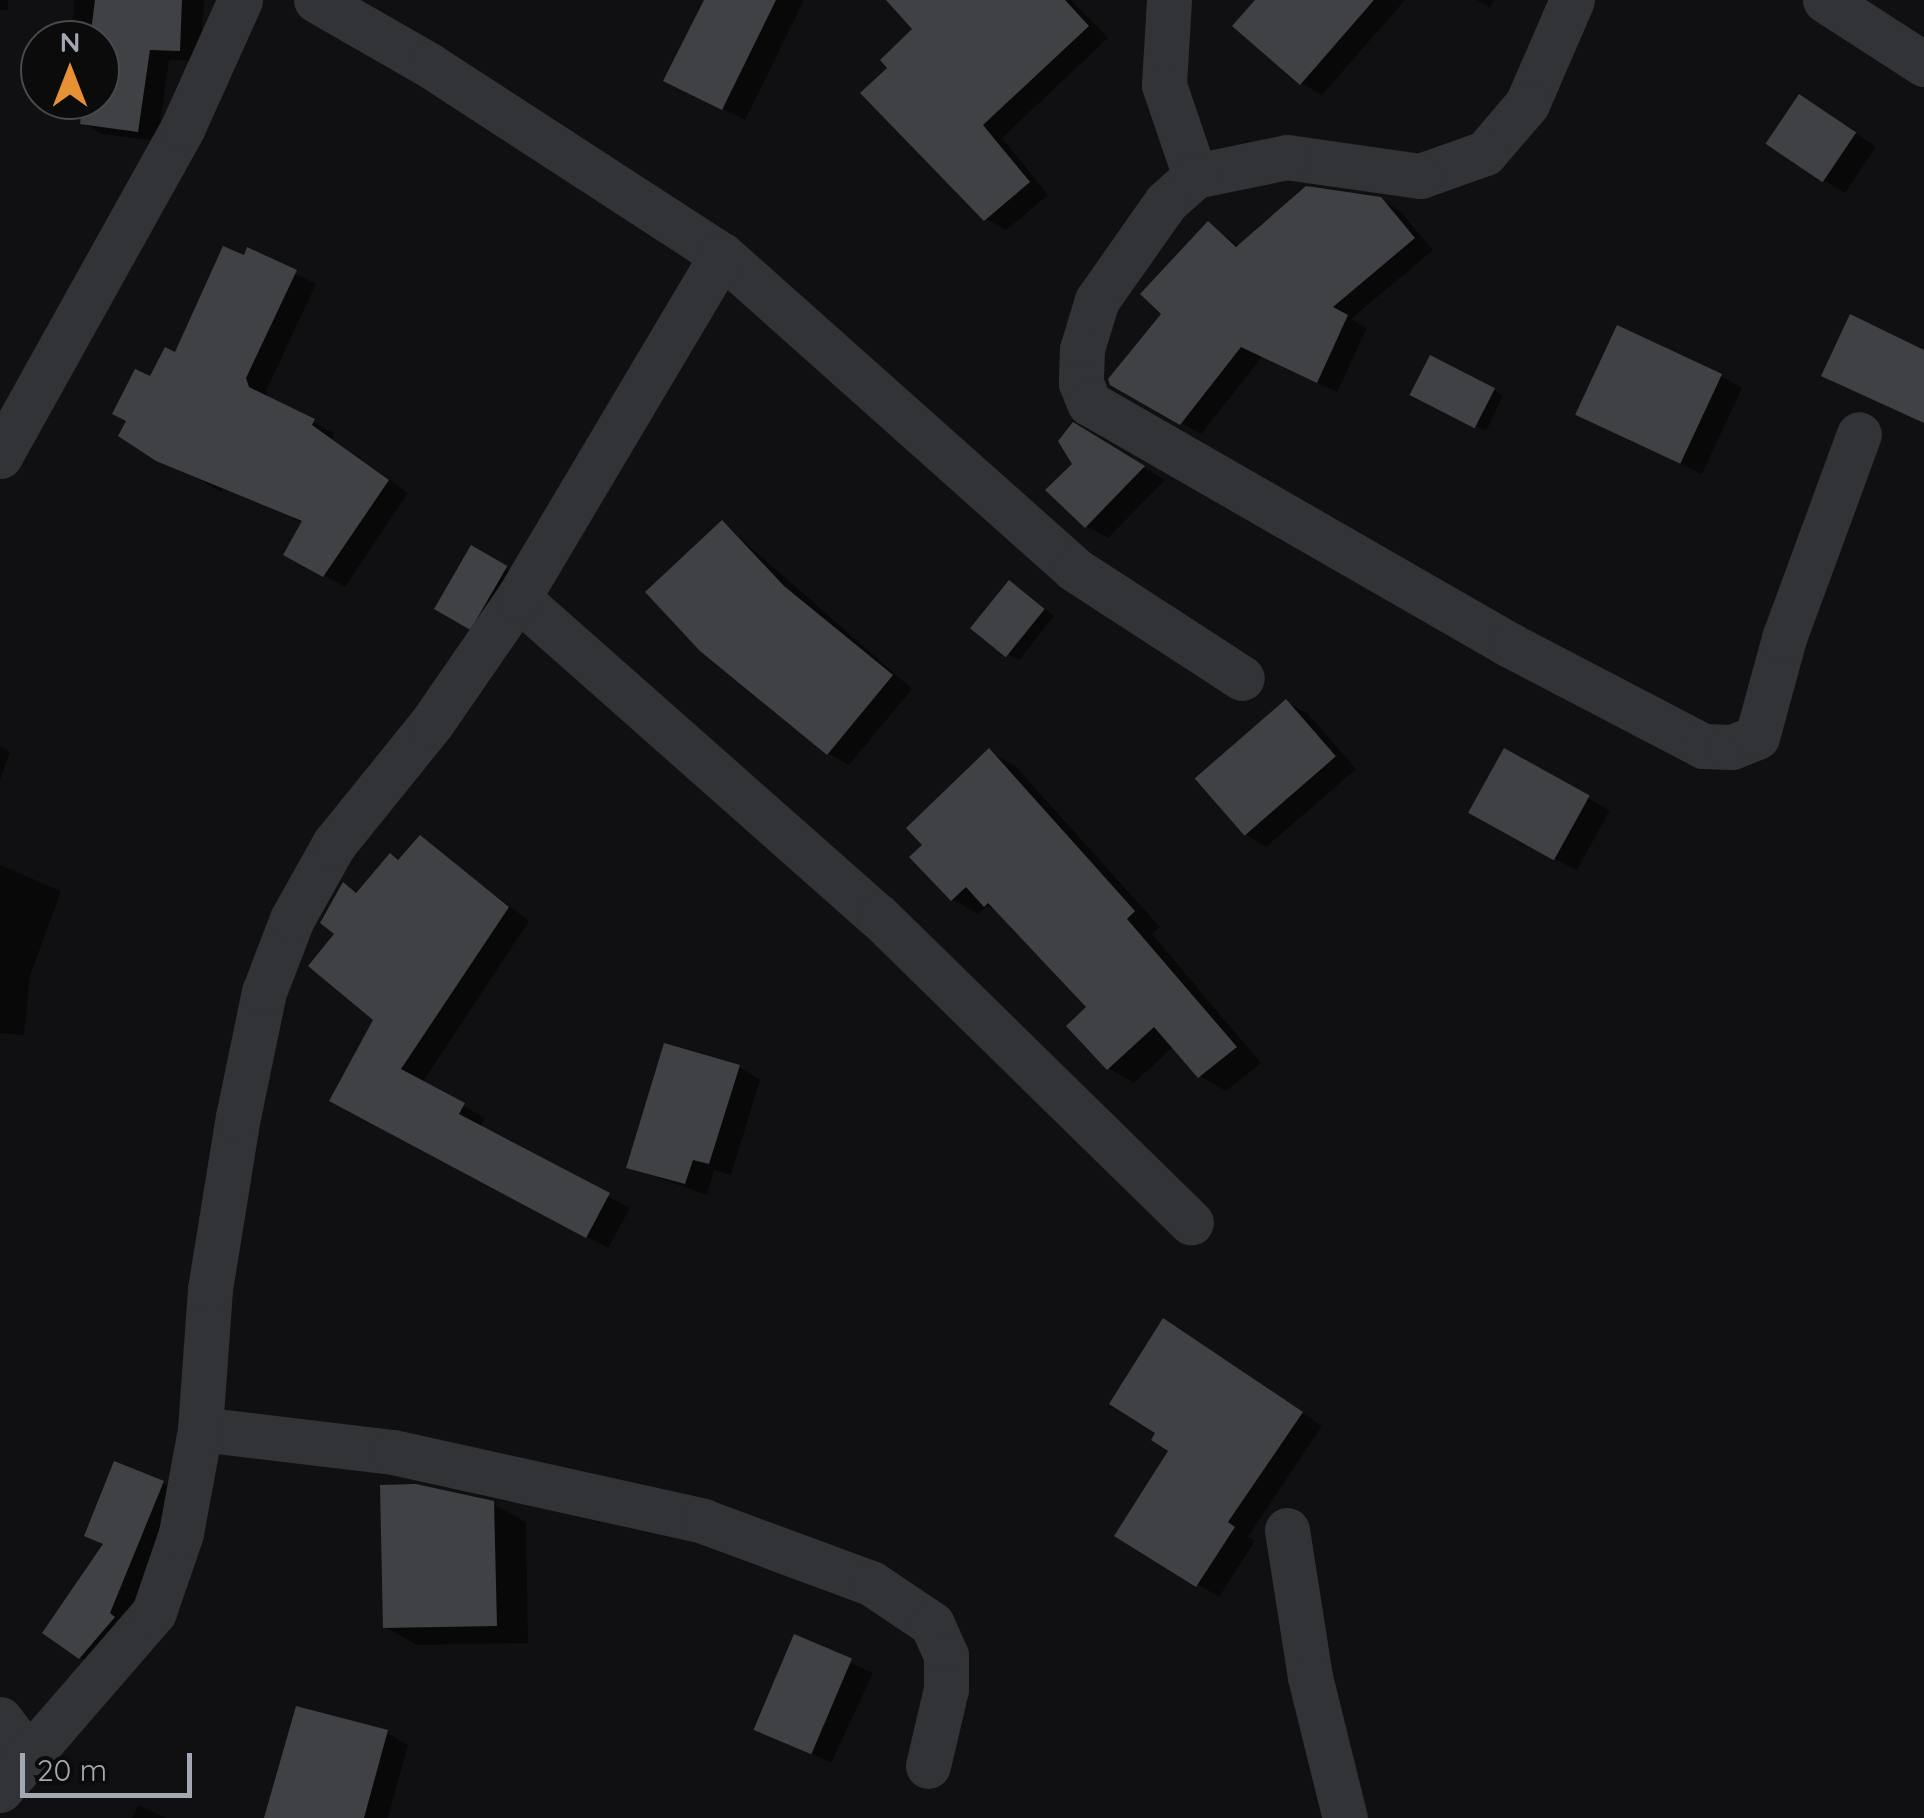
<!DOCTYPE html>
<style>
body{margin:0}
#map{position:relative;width:1924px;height:1818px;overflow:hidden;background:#101012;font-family:Quicksand,sans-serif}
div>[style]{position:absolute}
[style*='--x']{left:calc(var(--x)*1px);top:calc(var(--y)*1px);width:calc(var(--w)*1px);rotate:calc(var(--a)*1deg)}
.shadow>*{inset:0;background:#0007;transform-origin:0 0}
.building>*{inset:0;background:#3f4145;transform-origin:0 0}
.street>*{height:45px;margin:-22.5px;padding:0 22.5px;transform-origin:22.5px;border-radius:22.5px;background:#323336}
span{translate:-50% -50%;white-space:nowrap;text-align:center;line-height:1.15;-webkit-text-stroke:9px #0b0b0c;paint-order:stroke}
.north{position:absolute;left:20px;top:20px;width:100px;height:100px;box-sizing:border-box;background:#0b0b0c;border:2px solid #474a4e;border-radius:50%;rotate:0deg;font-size:28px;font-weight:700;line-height:40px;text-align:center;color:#a2a9b2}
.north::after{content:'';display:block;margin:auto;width:35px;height:45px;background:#e69134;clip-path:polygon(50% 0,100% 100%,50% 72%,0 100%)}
.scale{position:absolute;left:20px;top:1753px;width:172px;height:45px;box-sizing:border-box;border:5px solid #a2a9b2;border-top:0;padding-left:12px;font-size:30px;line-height:35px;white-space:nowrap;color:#a2a9b2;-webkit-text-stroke:8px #0b0b0c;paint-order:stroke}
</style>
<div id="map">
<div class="shadow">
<i style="left:0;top:0;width:8px;height:10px"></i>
<i style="clip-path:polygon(74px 0,204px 0,200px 61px,169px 60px,158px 141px,102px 134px,83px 123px,85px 100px,100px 100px,100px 40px,73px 40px)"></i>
<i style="clip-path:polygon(706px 0,804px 0,745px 120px,688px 92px)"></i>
<i style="clip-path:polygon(902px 0,1071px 0,1108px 38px,1002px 138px,1048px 195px,1006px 230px,986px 219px,890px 68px,916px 29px)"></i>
<i style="clip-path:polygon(1258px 0,1405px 0,1322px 95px,1301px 83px)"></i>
<i style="clip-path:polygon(1477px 0,1494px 0,1490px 8px)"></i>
<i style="clip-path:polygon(1821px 110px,1876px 147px,1845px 193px,1824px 180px)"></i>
<i style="clip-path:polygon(1380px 199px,1400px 211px,1433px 250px,1351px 319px,1367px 328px,1337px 392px,1262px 357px,1201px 434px,1182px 423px,1164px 313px,1208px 224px,1240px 247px)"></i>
<i style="clip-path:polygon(249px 251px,316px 284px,266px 391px,269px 399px,334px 433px,332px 439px,408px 493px,345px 587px,286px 554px,304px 523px,224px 487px,221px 492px,122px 435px,151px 379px,176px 355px)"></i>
<i style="clip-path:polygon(1721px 376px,1742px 388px,1702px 474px,1600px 426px)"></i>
<i style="clip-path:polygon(1494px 390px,1503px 396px,1486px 431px,1423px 399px)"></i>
<i style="clip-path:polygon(1073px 426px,1165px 480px,1108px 538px,1086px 526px)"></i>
<i style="clip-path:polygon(723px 523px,912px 689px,849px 765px,828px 753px)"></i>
<i style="left:472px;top:548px;width:63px;height:70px;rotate:31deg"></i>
<i style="clip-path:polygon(1020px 589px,1054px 616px,1019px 660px,1009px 655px)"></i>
<i style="clip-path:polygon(1287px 702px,1308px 714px,1356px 769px,1266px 847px,1245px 834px,1197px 778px)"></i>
<i style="clip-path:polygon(0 746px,10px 752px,0 780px)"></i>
<i style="clip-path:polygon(989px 752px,1015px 766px,1160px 927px,1152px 934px,1261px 1063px,1226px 1091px,1200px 1076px,1174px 1046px,1134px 1083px,1108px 1068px,1090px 1007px,1003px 915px,987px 906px,978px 914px,952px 899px,926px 845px)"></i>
<i style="left:1505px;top:752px;width:120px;height:69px;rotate:29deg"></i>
<i style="clip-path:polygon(421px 838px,529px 921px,422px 1083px,485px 1118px,480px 1128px,630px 1208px,608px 1248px,354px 1113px,377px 1020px,338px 934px,344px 885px,359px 894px)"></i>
<i style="clip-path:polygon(0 865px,61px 891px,30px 976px,24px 1035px,0 1033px)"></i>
<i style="clip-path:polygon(739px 1067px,760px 1080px,731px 1175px,714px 1170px,707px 1195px,629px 1167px)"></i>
<i style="clip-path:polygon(1185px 1334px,1322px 1426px,1248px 1537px,1255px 1541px,1219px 1597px,1118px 1536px,1171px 1450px)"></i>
<i style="clip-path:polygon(163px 1483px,184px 1495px,130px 1627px,101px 1669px,80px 1657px,105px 1546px,87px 1535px)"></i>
<i style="clip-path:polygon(493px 1504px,526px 1522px,528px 1643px,417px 1645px,385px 1627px)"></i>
<i style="left:795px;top:1637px;width:86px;height:99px;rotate:25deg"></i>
<i style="clip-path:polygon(387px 1733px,408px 1745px,388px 1818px,267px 1818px)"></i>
<i style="clip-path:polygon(138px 1805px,166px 1818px,132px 1818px)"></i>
</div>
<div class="building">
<i style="clip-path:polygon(95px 0,182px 0,180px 51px,150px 50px,138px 132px,80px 124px,83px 100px,100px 100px,100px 40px,90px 40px)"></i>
<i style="clip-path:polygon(704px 0,776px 0,722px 110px,663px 81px)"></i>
<i style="clip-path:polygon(886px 0,1065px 0,1089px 26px,983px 125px,1030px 182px,984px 221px,860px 93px,887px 68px,880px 60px,912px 29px)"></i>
<i style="clip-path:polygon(1255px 0,1374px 0,1300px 85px,1232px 26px)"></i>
<i style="left:1799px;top:94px;width:69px;height:60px;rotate:34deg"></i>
<i style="clip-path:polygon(1306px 186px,1381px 197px,1415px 238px,1333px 307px,1348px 315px,1317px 383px,1241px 347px,1180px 425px,1110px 385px,1108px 379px,1161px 314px,1140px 294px,1208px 221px,1236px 247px)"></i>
<i style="clip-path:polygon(223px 246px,244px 255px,247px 247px,297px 270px,246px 378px,249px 387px,315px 419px,312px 425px,389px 480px,323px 577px,283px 555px,302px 521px,156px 461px,118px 436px,126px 421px,112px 414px,135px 369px,150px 376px,165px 347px,175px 352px)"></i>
<i style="clip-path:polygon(1850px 314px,1924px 350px,1924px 423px,1821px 376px)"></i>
<i style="left:1617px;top:325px;width:116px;height:99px;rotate:25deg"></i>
<i style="left:1430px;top:355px;width:73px;height:45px;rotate:27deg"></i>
<i style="clip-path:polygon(1073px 422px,1145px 466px,1085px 528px,1045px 490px,1072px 464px,1058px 441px)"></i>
<i style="clip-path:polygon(722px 520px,784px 586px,893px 675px,827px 755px,700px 651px,645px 592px)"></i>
<i style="left:471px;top:545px;width:42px;height:74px;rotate:30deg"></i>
<i style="left:1009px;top:580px;width:46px;height:62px;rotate:39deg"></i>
<i style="left:1286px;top:699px;width:76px;height:121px;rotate:49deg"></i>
<i style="clip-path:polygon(989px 748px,1135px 911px,1127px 919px,1237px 1047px,1198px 1078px,1154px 1027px,1107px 1070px,1066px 1026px,1086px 1007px,988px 903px,984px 907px,966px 887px,951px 901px,909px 857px,922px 845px,906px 828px)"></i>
<i style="left:1504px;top:748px;width:98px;height:74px;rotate:29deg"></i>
<i style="clip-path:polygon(420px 835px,509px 907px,401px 1069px,465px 1103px,459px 1114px,610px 1193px,586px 1238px,329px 1101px,373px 1020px,308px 966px,334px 934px,320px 923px,343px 882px,356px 893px,390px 853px,398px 860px)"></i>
<i style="clip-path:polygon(664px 1043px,740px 1065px,709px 1164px,693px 1160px,685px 1184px,626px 1168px)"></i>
<i style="clip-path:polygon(1163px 1318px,1303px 1412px,1228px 1522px,1235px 1527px,1196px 1587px,1114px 1536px,1168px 1451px,1151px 1440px,1155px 1433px,1109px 1404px)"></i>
<i style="clip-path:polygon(114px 1461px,164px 1481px,110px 1613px,115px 1617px,79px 1659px,42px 1633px,103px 1544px,84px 1536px)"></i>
<i style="clip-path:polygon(416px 1484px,494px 1501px,497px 1626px,383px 1628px,380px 1485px)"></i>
<i style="left:794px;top:1634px;width:63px;height:104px;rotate:23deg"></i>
<i style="clip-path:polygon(296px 1706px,388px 1730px,364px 1818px,264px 1818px)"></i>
</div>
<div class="street">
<i style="--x:316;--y:0;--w:130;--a:29.9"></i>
<i style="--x:429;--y:65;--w:349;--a:33"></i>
<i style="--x:722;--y:255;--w:472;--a:41.7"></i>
<i style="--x:1074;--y:569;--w:200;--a:33"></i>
<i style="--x:1169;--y:0;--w:85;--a:93.4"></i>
<i style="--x:1164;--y:85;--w:96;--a:71.2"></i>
<i style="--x:1572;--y:0;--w:113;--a:113.4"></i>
<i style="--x:1527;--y:104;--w:65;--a:130.6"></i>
<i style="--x:1485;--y:153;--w:69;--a:160.5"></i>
<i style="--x:1420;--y:176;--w:134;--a:-171.9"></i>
<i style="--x:1287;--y:157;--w:94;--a:168.3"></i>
<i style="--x:1195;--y:176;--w:39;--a:138"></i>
<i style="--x:1166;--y:202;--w:120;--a:125.1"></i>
<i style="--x:1097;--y:300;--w:51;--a:107"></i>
<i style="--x:1082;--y:349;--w:34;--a:92"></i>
<i style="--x:1081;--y:383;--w:22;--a:68"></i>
<i style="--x:1089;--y:403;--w:486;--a:29.9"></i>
<i style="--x:1510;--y:645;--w:218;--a:27.6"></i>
<i style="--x:1703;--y:746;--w:29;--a:2"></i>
<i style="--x:1732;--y:747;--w:27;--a:-22"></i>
<i style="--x:1757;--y:737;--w:103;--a:-74.7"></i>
<i style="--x:1784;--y:638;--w:217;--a:-69.8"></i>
<i style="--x:1825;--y:0;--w:118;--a:32.9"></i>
<i style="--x:0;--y:456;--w:376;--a:-60.9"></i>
<i style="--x:183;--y:127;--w:139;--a:-65.8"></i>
<i style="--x:518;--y:598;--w:480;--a:41.5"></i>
<i style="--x:878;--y:916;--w:438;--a:44.4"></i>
<i style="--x:200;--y:1429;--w:194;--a:6.8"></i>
<i style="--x:393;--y:1452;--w:318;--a:12.5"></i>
<i style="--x:703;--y:1521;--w:179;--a:20.3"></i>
<i style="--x:871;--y:1583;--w:73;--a:33.9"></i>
<i style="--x:932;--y:1624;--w:34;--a:66"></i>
<i style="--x:946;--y:1655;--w:34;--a:90"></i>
<i style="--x:946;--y:1689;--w:79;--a:103.2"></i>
<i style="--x:1287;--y:1530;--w:149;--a:81.1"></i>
<i style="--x:1310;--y:1677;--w:145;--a:76.1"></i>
<i style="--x:0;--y:1719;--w:51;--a:52.9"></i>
<i style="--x:0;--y:1790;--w:235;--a:-49.1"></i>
<i style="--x:154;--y:1612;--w:83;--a:-71.1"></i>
<i style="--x:181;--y:1533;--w:106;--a:-79.6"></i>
<i style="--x:200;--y:1429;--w:140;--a:-85.9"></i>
<i style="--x:210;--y:1289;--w:174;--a:-80.8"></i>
<i style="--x:238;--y:1117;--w:128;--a:-78.3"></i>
<i style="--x:264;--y:992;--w:78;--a:-69"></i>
<i style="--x:292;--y:919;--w:86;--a:-60.8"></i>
<i style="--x:334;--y:844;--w:154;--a:-51.1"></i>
<i style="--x:431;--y:724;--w:153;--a:-55.4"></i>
<i style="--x:518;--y:598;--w:399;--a:-59.3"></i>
</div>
<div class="north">N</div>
<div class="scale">20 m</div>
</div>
